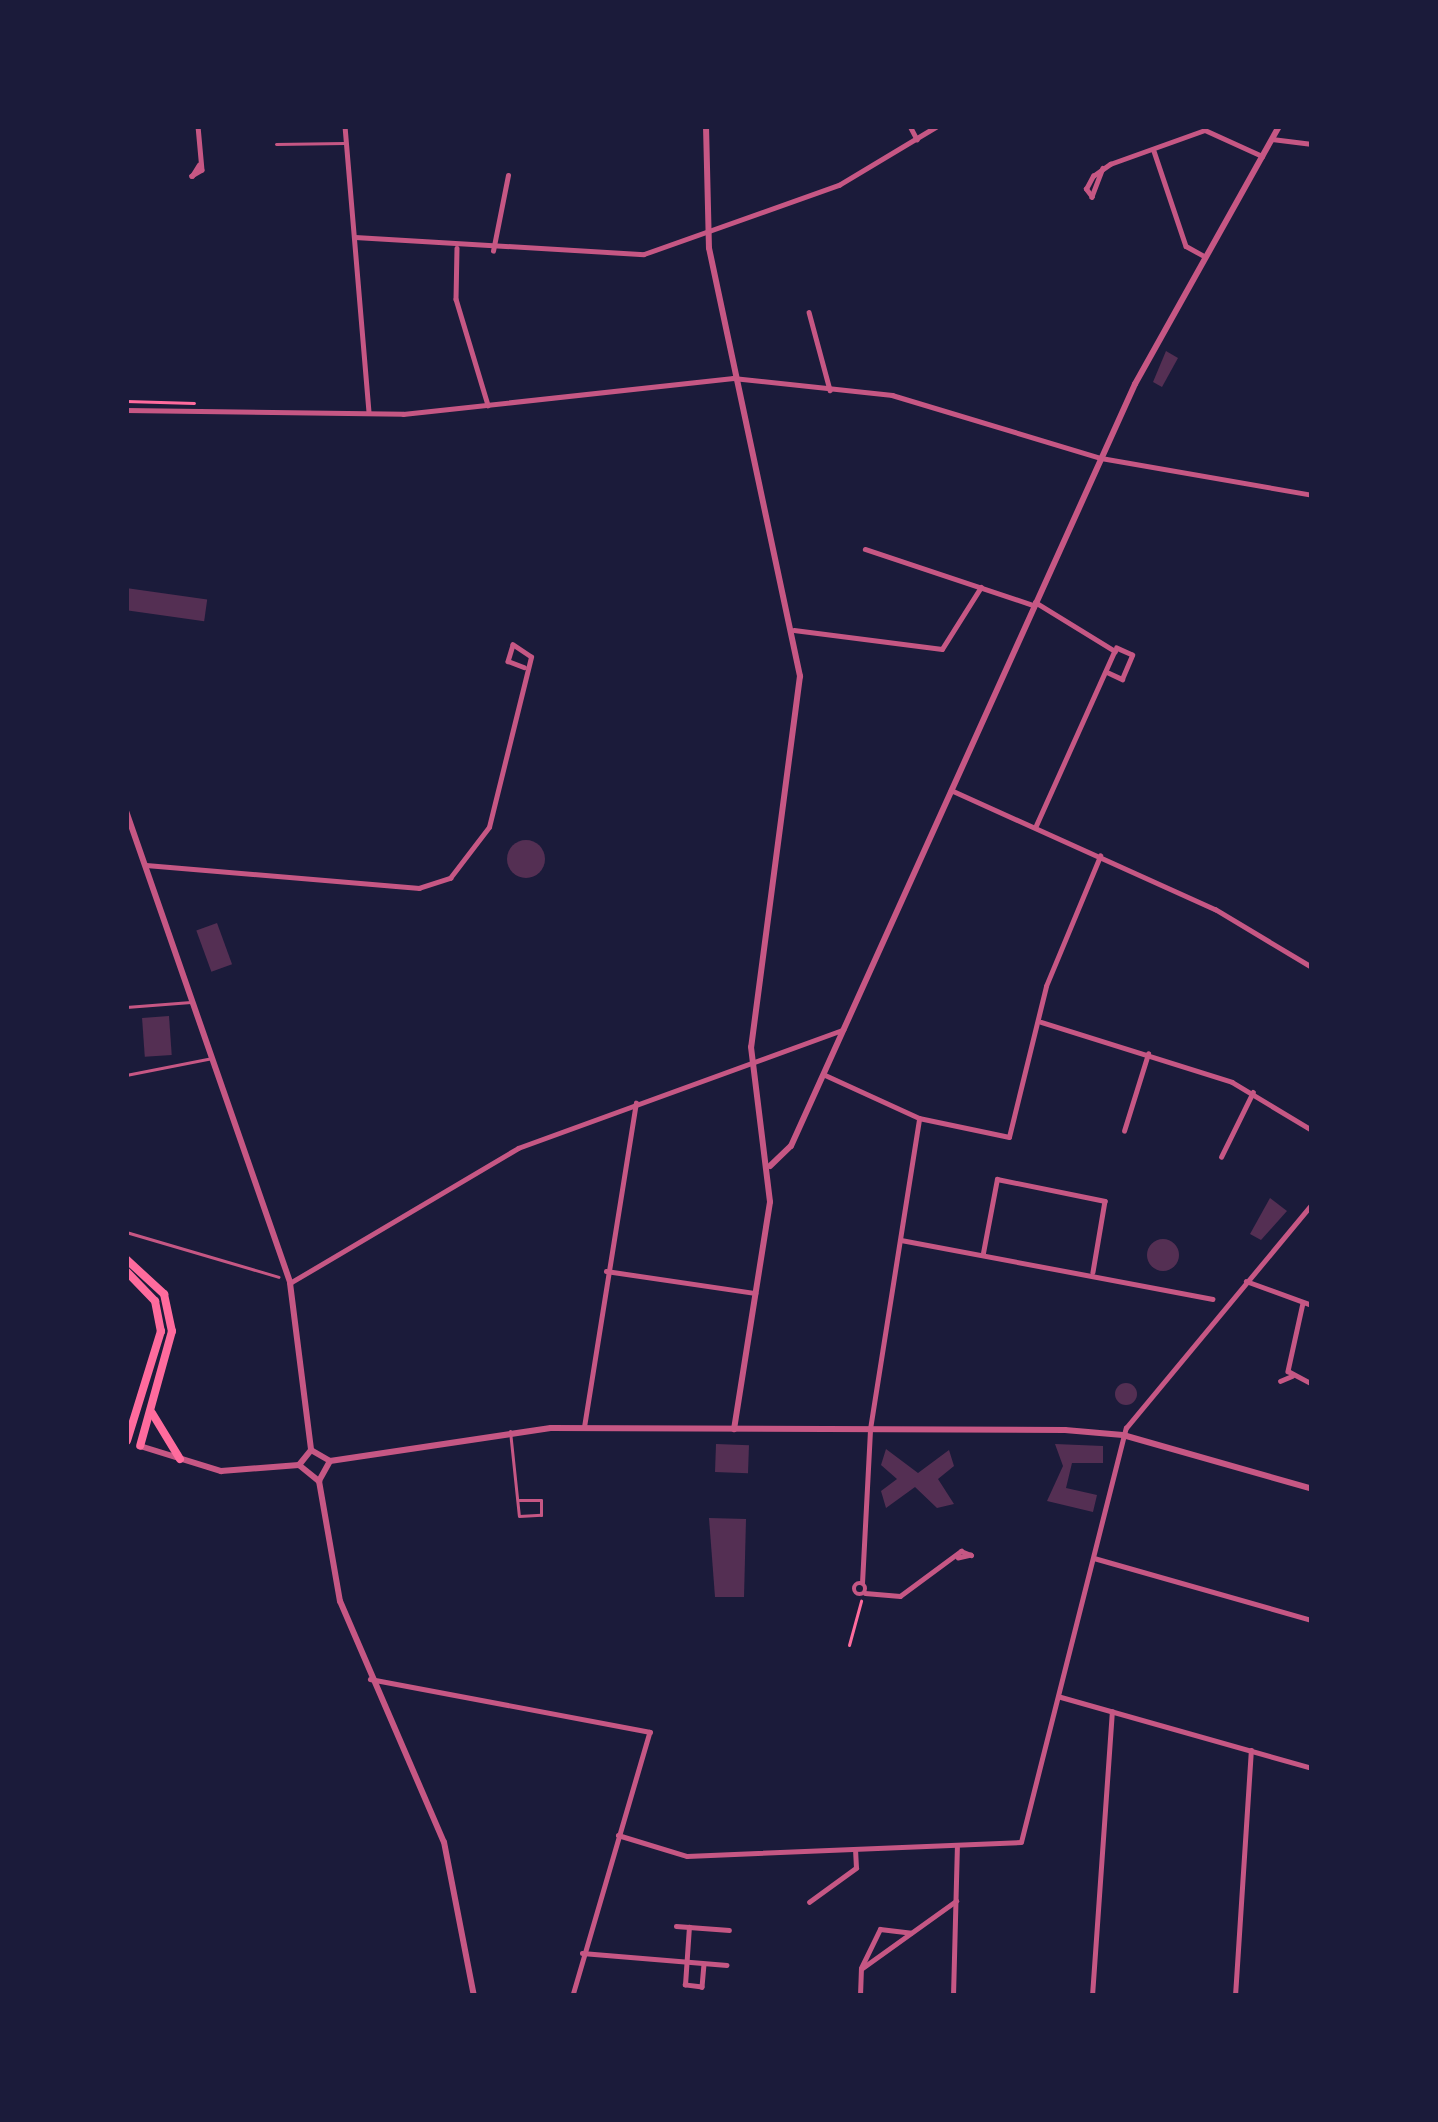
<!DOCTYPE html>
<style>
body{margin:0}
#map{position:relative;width:1438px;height:2122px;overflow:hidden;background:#1b1b3a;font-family:"Work Sans",sans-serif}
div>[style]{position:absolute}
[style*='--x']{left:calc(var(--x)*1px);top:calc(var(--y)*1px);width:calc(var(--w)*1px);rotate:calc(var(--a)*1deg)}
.building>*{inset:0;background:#542f53;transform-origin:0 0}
.round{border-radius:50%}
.path>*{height:3px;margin:-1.5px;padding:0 1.5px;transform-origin:1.5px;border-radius:1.5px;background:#ff6b9d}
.service>*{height:3px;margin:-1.5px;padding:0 1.5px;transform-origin:1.5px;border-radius:1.5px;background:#c65784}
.minor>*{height:4.5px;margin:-2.25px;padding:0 2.25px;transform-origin:2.25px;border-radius:2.25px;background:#c65784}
.minor>.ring{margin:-2.25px;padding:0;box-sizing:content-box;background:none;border:4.5px solid #c65784;border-radius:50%}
.tertiary>*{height:6px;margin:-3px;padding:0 3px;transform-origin:3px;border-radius:3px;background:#c65784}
.primary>*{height:8px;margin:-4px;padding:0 4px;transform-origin:4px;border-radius:4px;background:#ff6b9d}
span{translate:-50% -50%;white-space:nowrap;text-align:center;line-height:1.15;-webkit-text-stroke:9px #1b1b3a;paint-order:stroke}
.frame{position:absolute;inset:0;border:129px solid #1b1b3a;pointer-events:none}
</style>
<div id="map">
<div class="building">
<i style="clip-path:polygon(1166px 351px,1178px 358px,1162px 387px,1153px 382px)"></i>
<i style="left:126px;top:588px;width:82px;height:22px;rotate:8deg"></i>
<i class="round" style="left:507px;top:840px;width:38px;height:38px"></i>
<i style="left:217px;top:923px;width:44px;height:22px;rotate:70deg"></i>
<i style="left:169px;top:1016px;width:39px;height:27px;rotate:86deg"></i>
<i style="clip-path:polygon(1270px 1198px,1287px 1211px,1261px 1240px,1250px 1234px)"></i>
<i class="round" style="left:1147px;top:1239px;width:32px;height:32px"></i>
<i class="round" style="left:1115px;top:1383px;width:22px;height:22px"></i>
<i style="left:716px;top:1444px;width:33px;height:28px;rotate:2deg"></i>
<i style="clip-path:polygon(1055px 1444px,1103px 1446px,1103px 1463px,1072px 1463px,1066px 1488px,1097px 1495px,1093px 1512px,1047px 1501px,1063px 1466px)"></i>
<i style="clip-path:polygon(886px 1449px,918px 1473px,949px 1450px,954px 1466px,938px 1479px,954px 1504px,937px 1508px,915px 1487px,886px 1508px,881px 1491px,897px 1479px,881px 1465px)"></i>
<i style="clip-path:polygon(709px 1518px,746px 1519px,744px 1597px,715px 1597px)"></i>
</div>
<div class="path">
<i style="--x:126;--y:401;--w:68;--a:1.7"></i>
<i style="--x:849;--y:1645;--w:46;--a:-74.7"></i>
</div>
<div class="service">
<i style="--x:276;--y:144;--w:68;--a:-0.8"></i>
<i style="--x:126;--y:1007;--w:65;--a:-4.4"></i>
<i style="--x:126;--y:1075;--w:88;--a:-11.2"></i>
<i style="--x:126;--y:1232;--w:159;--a:16.4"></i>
<i style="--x:510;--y:1431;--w:85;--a:84"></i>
<i style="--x:519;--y:1516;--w:22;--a:-3"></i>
<i style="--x:541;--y:1515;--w:15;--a:-90"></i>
<i style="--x:541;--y:1500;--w:22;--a:180"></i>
</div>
<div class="minor">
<i style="--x:198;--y:126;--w:44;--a:84.8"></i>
<i style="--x:202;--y:170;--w:12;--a:149"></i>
<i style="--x:192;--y:176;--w:13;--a:-58"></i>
<i style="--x:345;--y:126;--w:288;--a:85.2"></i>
<i style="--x:910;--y:126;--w:15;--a:62"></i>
<i style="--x:1272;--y:139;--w:40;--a:7.1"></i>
<i style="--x:1154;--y:151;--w:100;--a:71.4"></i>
<i style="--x:1186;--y:246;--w:21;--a:29"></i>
<i style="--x:1103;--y:168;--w:31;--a:111"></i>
<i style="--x:1092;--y:197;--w:10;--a:-127"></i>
<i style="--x:1086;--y:189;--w:15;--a:-62"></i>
<i style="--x:1093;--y:176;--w:21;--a:-35"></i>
<i style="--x:1110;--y:164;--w:101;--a:-19.7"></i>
<i style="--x:1205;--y:130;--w:63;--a:24.5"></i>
<i style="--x:355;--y:237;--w:289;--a:3.4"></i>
<i style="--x:644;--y:254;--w:207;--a:-19.5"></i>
<i style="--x:839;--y:185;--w:114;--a:-31"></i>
<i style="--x:457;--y:248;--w:51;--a:91.1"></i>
<i style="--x:456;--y:299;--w:111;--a:73.2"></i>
<i style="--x:493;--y:251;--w:77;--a:-78.8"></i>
<i style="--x:809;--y:312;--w:81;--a:74.9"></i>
<i style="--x:126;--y:410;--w:277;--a:0.8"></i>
<i style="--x:403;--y:414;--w:332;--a:-6.2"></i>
<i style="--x:733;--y:378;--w:160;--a:6.1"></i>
<i style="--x:892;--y:395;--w:218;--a:16.8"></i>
<i style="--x:1101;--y:458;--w:214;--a:9.9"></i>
<i style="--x:865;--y:549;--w:177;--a:18.4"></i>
<i style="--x:1035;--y:602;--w:94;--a:31.5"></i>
<i style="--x:1115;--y:651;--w:193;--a:114.2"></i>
<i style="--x:794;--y:630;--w:149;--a:7.3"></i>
<i style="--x:942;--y:649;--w:73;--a:-57.8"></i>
<i style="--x:1107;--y:672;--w:17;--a:25"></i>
<i style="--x:1122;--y:679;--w:26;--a:-67"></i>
<i style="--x:1132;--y:655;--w:17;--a:-156"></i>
<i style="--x:951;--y:790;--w:290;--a:24.3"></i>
<i style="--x:1215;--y:909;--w:113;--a:30.9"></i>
<i style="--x:146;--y:865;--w:274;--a:4.8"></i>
<i style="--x:419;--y:888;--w:33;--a:-18"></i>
<i style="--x:450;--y:878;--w:64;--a:-52.6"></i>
<i style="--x:489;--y:827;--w:175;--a:-76.1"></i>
<i style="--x:531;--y:657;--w:22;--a:-146"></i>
<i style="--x:513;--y:645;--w:17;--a:107"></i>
<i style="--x:508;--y:661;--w:17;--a:21"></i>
<i style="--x:1041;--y:1022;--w:200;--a:17.4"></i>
<i style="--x:1232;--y:1082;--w:93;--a:31"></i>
<i style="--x:823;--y:1074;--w:106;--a:24.6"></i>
<i style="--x:919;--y:1118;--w:92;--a:11.9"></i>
<i style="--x:1009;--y:1137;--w:155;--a:-76.2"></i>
<i style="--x:1046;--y:986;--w:141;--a:-67.4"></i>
<i style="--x:1124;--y:1131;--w:81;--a:-72.7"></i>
<i style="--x:1221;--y:1157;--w:72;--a:-63.8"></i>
<i style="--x:901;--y:1240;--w:317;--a:10.7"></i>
<i style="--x:983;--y:1253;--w:75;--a:-79.3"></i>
<i style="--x:997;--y:1179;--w:110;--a:11.5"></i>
<i style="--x:1105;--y:1201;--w:72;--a:99.6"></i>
<i style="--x:606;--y:1271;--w:151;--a:8.4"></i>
<i style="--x:1246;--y:1281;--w:70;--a:20"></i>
<i style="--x:290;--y:1283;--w:265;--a:-30.6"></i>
<i style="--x:518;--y:1148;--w:346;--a:-20"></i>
<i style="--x:1303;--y:1303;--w:70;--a:102.4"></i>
<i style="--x:1288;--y:1371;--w:27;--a:28"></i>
<i style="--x:1280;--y:1381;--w:13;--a:-23"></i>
<i style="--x:584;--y:1427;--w:328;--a:-80.9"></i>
<i style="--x:1094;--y:1558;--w:227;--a:15.9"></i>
<i class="ring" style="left:854px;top:1583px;width:7.5px;height:7.5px"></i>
<i style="--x:862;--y:1583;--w:154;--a:-87"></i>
<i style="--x:870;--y:1429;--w:314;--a:-81"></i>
<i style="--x:865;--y:1593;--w:35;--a:5"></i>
<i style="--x:900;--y:1596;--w:76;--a:-36.4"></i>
<i style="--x:961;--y:1551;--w:11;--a:22"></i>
<i style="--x:971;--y:1555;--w:13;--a:167"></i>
<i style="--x:370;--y:1679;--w:285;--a:10.7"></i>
<i style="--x:650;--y:1732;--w:275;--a:106.3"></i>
<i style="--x:1061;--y:1697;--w:261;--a:15.8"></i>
<i style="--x:618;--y:1835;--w:72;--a:16.9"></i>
<i style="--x:687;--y:1856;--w:334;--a:-2.4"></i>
<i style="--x:1021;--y:1842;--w:427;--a:-75.8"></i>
<i style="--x:1126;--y:1428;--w:291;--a:-50.3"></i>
<i style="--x:809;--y:1902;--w:58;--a:-35.9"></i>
<i style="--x:856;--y:1868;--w:17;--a:-93"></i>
<i style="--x:676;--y:1926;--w:13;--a:4"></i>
<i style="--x:582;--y:1953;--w:145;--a:4.7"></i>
<i style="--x:704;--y:1964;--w:23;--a:95"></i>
<i style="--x:702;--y:1987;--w:17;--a:-173"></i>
<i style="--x:685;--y:1985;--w:58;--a:-86.1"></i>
<i style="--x:689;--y:1927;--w:40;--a:4.3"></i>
<i style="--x:861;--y:1968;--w:43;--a:-64"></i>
<i style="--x:880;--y:1929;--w:31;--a:7"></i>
<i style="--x:860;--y:1996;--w:27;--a:-88"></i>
<i style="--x:861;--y:1969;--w:117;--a:-35.6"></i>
<i style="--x:953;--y:1996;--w:148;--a:-88.5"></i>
<i style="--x:1092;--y:1996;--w:285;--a:-86"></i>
<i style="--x:1235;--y:1996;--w:246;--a:-86.3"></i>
</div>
<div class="tertiary">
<i style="--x:706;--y:126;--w:122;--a:88.6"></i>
<i style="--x:709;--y:248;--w:438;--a:78"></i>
<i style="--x:800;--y:676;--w:374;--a:97.5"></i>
<i style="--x:751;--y:1047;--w:156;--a:83"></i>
<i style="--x:770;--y:1202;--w:230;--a:99"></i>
<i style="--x:126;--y:811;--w:500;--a:70.8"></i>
<i style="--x:290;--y:1283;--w:168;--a:82.8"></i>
<i style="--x:770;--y:1166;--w:29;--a:-44"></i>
<i style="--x:791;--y:1146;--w:836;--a:-65.7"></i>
<i style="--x:1135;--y:384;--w:295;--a:-60.8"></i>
<i style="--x:140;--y:1446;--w:85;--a:17.2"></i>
<i style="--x:221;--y:1471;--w:78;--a:-4.4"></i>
<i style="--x:330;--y:1461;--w:223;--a:-8.5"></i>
<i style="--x:551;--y:1428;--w:514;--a:0.22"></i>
<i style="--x:1065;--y:1430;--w:58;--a:4.9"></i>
<i style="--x:1123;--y:1435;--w:197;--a:15.9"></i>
<i style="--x:330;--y:1461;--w:23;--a:119"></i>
<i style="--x:319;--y:1481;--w:122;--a:80.1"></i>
<i style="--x:340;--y:1601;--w:262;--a:66.7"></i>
<i style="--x:444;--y:1842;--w:157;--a:79"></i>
<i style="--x:299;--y:1465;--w:19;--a:-51"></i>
<i style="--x:311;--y:1450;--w:22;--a:30"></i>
<i style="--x:299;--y:1465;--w:26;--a:39"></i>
</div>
<div class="primary">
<i style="--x:126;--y:1259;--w:52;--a:42.6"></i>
<i style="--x:164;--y:1294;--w:38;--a:78"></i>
<i style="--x:172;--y:1331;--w:119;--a:105.5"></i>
<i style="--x:126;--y:1271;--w:42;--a:46"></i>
<i style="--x:155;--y:1301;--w:31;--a:79"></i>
<i style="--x:161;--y:1331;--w:115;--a:107.2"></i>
<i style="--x:152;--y:1413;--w:54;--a:58.7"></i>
</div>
<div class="frame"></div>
</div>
